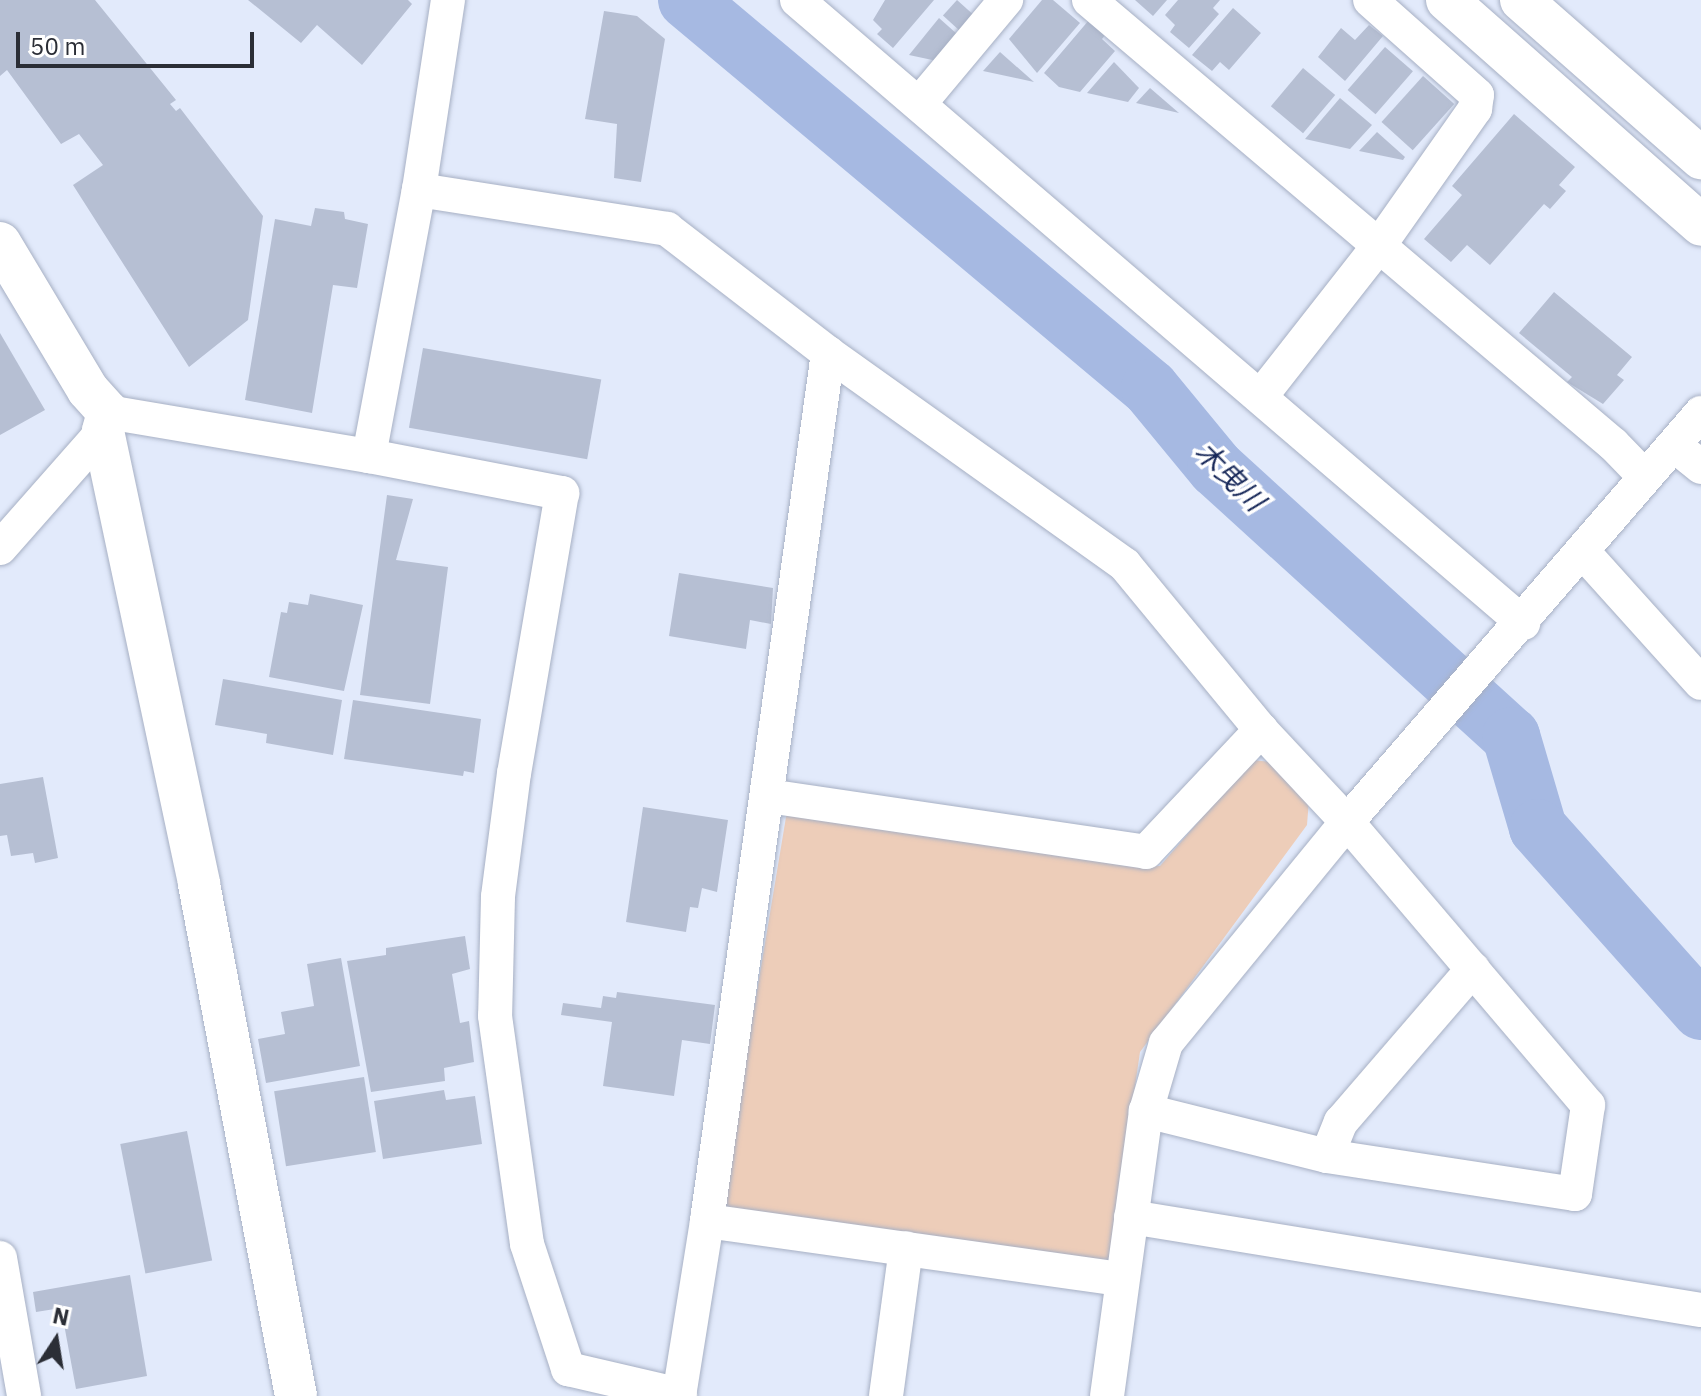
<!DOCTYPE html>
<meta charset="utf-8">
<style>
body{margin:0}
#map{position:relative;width:1701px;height:1396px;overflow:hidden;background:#e2eafb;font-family:"IBM Plex Sans","Noto Sans JP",sans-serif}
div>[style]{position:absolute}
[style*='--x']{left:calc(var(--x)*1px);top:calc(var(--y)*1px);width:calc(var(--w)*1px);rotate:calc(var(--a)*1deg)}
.green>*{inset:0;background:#edcdb9}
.river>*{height:58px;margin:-29px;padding:0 29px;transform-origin:29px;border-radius:29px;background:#a6b9e2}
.building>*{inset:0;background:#b6bfd3;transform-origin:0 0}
.roads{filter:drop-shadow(0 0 2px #a7b0c4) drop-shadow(0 0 2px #a7b0c4)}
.minor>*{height:34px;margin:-17px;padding:0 17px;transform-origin:17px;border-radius:17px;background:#fff}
.tertiary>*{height:42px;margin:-21px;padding:0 21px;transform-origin:21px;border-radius:21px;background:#fff}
span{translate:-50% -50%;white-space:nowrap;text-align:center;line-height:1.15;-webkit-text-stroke:7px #fff;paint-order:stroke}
.water-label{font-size:28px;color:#162758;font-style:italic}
.north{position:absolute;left:16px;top:1300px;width:80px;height:80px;-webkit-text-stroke:6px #fff;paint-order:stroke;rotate:12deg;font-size:22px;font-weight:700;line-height:32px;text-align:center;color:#2b2e36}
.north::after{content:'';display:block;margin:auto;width:28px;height:36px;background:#2b2e36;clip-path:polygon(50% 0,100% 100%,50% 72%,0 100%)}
.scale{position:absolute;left:16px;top:32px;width:238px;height:36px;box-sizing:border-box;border:4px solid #2b2e36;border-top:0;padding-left:10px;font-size:24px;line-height:28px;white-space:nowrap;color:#2b2e36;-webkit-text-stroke:6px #fff;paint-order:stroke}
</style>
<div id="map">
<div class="green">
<i style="clip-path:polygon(1252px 760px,1271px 762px,1309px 799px,1307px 825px,1140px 1052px,1109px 1265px,721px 1207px,787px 811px,1134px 867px,1160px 866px)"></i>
</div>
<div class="river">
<i style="--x:687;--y:0;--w:604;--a:39.96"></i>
<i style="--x:1150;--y:388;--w:104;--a:50.5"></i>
<i style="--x:1216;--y:468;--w:399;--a:42.3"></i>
<i style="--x:1511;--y:736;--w:96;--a:73.6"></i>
<i style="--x:1538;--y:828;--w:245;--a:48.3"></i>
</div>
<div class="building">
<i style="clip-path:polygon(0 0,95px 0,176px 100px,170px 104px,176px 111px,180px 108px,263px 216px,248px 320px,189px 367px,73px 185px,103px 165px,79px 134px,61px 144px,7px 70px,0 76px)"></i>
<i style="clip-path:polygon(248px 0,408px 0,412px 4px,362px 65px,317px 25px,301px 43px)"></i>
<i style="clip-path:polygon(885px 0,934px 0,893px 48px,877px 34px,882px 29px,873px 20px)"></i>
<i style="left:957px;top:0;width:27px;height:21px;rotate:42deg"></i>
<i style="clip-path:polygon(1042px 0,1053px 0,1080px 23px,1037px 73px,1009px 39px)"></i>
<i style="clip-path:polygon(1135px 0,1167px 0,1153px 16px)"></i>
<i style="clip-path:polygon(1178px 0,1220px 0,1213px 8px,1219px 14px,1189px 48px,1170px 32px,1175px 25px,1165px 15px)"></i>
<i style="clip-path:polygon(1233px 8px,1261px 33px,1229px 70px,1220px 62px,1212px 71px,1192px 55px)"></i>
<i style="clip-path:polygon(604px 11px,637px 16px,665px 39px,641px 182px,614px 178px,617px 124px,585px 119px)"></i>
<i style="clip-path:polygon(939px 18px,957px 34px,937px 61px,909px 55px)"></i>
<i style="clip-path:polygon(1089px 20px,1106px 34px,1102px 39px,1115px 51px,1080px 92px,1059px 87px,1044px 73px)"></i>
<i style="clip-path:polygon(1369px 25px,1383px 36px,1345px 81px,1318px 57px,1341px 28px,1355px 40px)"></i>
<i style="left:1385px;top:47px;width:37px;height:57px;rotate:41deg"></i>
<i style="clip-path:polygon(1000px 52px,1034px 82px,983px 71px)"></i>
<i style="clip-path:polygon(1114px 62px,1139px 88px,1128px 102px,1087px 93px)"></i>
<i style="left:1303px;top:68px;width:42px;height:50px;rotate:40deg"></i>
<i style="left:1423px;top:76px;width:42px;height:62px;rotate:42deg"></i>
<i style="clip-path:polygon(1150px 88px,1179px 113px,1136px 103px)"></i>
<i style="clip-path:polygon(1340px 98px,1372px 125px,1350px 149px,1305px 139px)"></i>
<i style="clip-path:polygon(1514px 114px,1575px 167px,1559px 185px,1566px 191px,1550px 209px,1544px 204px,1490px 265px,1467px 245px,1451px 262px,1424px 239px,1462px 195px,1452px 186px)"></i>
<i style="clip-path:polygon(1377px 132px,1405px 157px,1403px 160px,1359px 151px)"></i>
<i style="clip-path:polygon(315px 208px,344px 212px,345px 219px,368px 224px,357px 288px,333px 285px,312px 413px,245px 400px,275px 219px,311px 226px)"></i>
<i style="clip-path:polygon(1554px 292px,1632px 357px,1617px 375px,1624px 380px,1603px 404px,1567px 382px,1572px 377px,1519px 333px)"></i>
<i style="clip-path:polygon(0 333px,45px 410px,0 435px)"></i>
<i style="left:423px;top:348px;width:181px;height:81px;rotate:10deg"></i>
<i style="clip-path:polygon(387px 495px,413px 499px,396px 560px,448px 567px,430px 704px,360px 695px)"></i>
<i style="clip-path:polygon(679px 573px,773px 588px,771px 624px,750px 620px,746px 649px,669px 636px)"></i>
<i style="clip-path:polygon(310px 594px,363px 605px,344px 691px,269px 677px,281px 612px,287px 613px,289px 602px,308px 605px)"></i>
<i style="clip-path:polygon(223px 679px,342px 700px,333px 755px,266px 743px,267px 734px,215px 725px)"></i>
<i style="clip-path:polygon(353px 700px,481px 719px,474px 773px,464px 771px,463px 776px,344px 759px)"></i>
<i style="clip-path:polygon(43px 777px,58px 858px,35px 863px,33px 853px,11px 856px,7px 835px,0 836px,0 784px)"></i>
<i style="clip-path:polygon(643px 807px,728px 820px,717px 892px,702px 888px,698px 908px,690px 907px,686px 932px,626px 922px)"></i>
<i style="clip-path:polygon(465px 936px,470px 969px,452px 974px,460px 1023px,469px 1021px,474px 1062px,444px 1068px,445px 1081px,371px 1092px,347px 961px,386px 955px,386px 948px)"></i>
<i style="clip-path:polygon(341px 958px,360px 1066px,266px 1083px,258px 1039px,285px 1034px,281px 1012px,314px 1006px,307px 964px)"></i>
<i style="clip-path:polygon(617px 992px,715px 1005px,710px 1044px,682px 1040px,674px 1096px,603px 1086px,612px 1022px,561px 1015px,563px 1003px,601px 1008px,603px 996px,616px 998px)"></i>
<i style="left:364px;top:1077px;width:76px;height:91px;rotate:81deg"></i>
<i style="clip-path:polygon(444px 1090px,446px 1100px,475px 1096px,482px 1144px,383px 1159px,374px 1101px)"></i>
<i style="left:187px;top:1131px;width:132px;height:68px;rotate:79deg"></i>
<i style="clip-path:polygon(130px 1275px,147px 1376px,76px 1389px,61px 1308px,36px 1312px,33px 1292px)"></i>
</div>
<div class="roads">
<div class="minor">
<i style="--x:448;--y:0;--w:192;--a:98.7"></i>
<i style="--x:419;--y:190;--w:251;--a:8.9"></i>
<i style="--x:667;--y:229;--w:203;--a:37.6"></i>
<i style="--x:828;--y:353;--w:876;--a:97.94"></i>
<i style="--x:707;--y:1221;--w:419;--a:8"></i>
<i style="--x:797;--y:0;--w:957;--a:40.63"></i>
<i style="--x:1089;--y:0;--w:687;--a:40.28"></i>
<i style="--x:1613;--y:444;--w:46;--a:45.9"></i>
<i style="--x:919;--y:104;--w:136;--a:-50.1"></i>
<i style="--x:828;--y:353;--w:365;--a:35.5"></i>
<i style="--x:1125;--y:565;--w:214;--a:50.5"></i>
<i style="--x:1261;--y:396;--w:189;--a:-51.9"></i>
<i style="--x:1378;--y:247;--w:169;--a:-54.9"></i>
<i style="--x:1475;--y:109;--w:14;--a:-82"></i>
<i style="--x:1477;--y:95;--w:143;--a:-138.4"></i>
<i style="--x:108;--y:412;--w:265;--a:9.6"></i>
<i style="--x:369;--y:456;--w:271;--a:-79.4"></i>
<i style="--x:1674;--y:445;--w:35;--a:39"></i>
<i style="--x:369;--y:456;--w:197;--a:10.9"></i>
<i style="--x:562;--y:493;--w:284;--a:99.7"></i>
<i style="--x:514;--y:773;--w:125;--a:97.4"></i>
<i style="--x:498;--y:897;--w:119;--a:91.4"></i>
<i style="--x:495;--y:1016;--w:230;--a:82"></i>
<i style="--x:527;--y:1244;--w:132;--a:71.8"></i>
<i style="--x:568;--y:1369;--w:115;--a:13.1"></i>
<i style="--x:0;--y:548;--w:156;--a:-48.6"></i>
<i style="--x:1583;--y:552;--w:176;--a:48"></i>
<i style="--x:768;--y:796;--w:382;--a:8.4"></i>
<i style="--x:1146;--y:852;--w:168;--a:-46.7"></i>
<i style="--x:1261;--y:730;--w:126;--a:46.9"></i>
<i style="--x:1347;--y:822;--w:372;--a:49.6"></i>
<i style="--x:1588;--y:1105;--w:90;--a:98.3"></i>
<i style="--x:1575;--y:1194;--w:251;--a:-171.3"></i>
<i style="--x:1327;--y:1156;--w:187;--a:-166"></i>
<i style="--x:1327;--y:1156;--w:37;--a:-68"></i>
<i style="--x:1341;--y:1122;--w:202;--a:-49.2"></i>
<i style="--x:1131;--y:1217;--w:578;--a:9.27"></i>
<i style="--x:0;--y:1258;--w:140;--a:80.1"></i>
<i style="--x:679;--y:1396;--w:177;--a:-80.9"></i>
<i style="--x:886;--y:1396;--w:149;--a:-82.3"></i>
<i style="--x:1107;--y:1396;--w:288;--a:-82.2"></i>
<i style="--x:1146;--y:1111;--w:71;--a:-73.6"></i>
<i style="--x:1166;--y:1043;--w:286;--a:-50.7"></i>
<i style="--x:1347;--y:822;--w:541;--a:-49.12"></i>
</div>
<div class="tertiary">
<i style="--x:1447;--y:0;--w:339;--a:41.5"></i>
<i style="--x:1521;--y:0;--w:240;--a:41.3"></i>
<i style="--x:0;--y:243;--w:171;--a:59.1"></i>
<i style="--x:88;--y:390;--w:30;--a:48"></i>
<i style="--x:108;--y:412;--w:20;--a:105"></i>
<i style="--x:103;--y:431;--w:463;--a:78"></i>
<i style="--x:199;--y:884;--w:521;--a:79.27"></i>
</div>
</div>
<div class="water-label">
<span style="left:1230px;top:476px;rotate:45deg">木曳川</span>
</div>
<div class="north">N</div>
<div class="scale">50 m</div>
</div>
